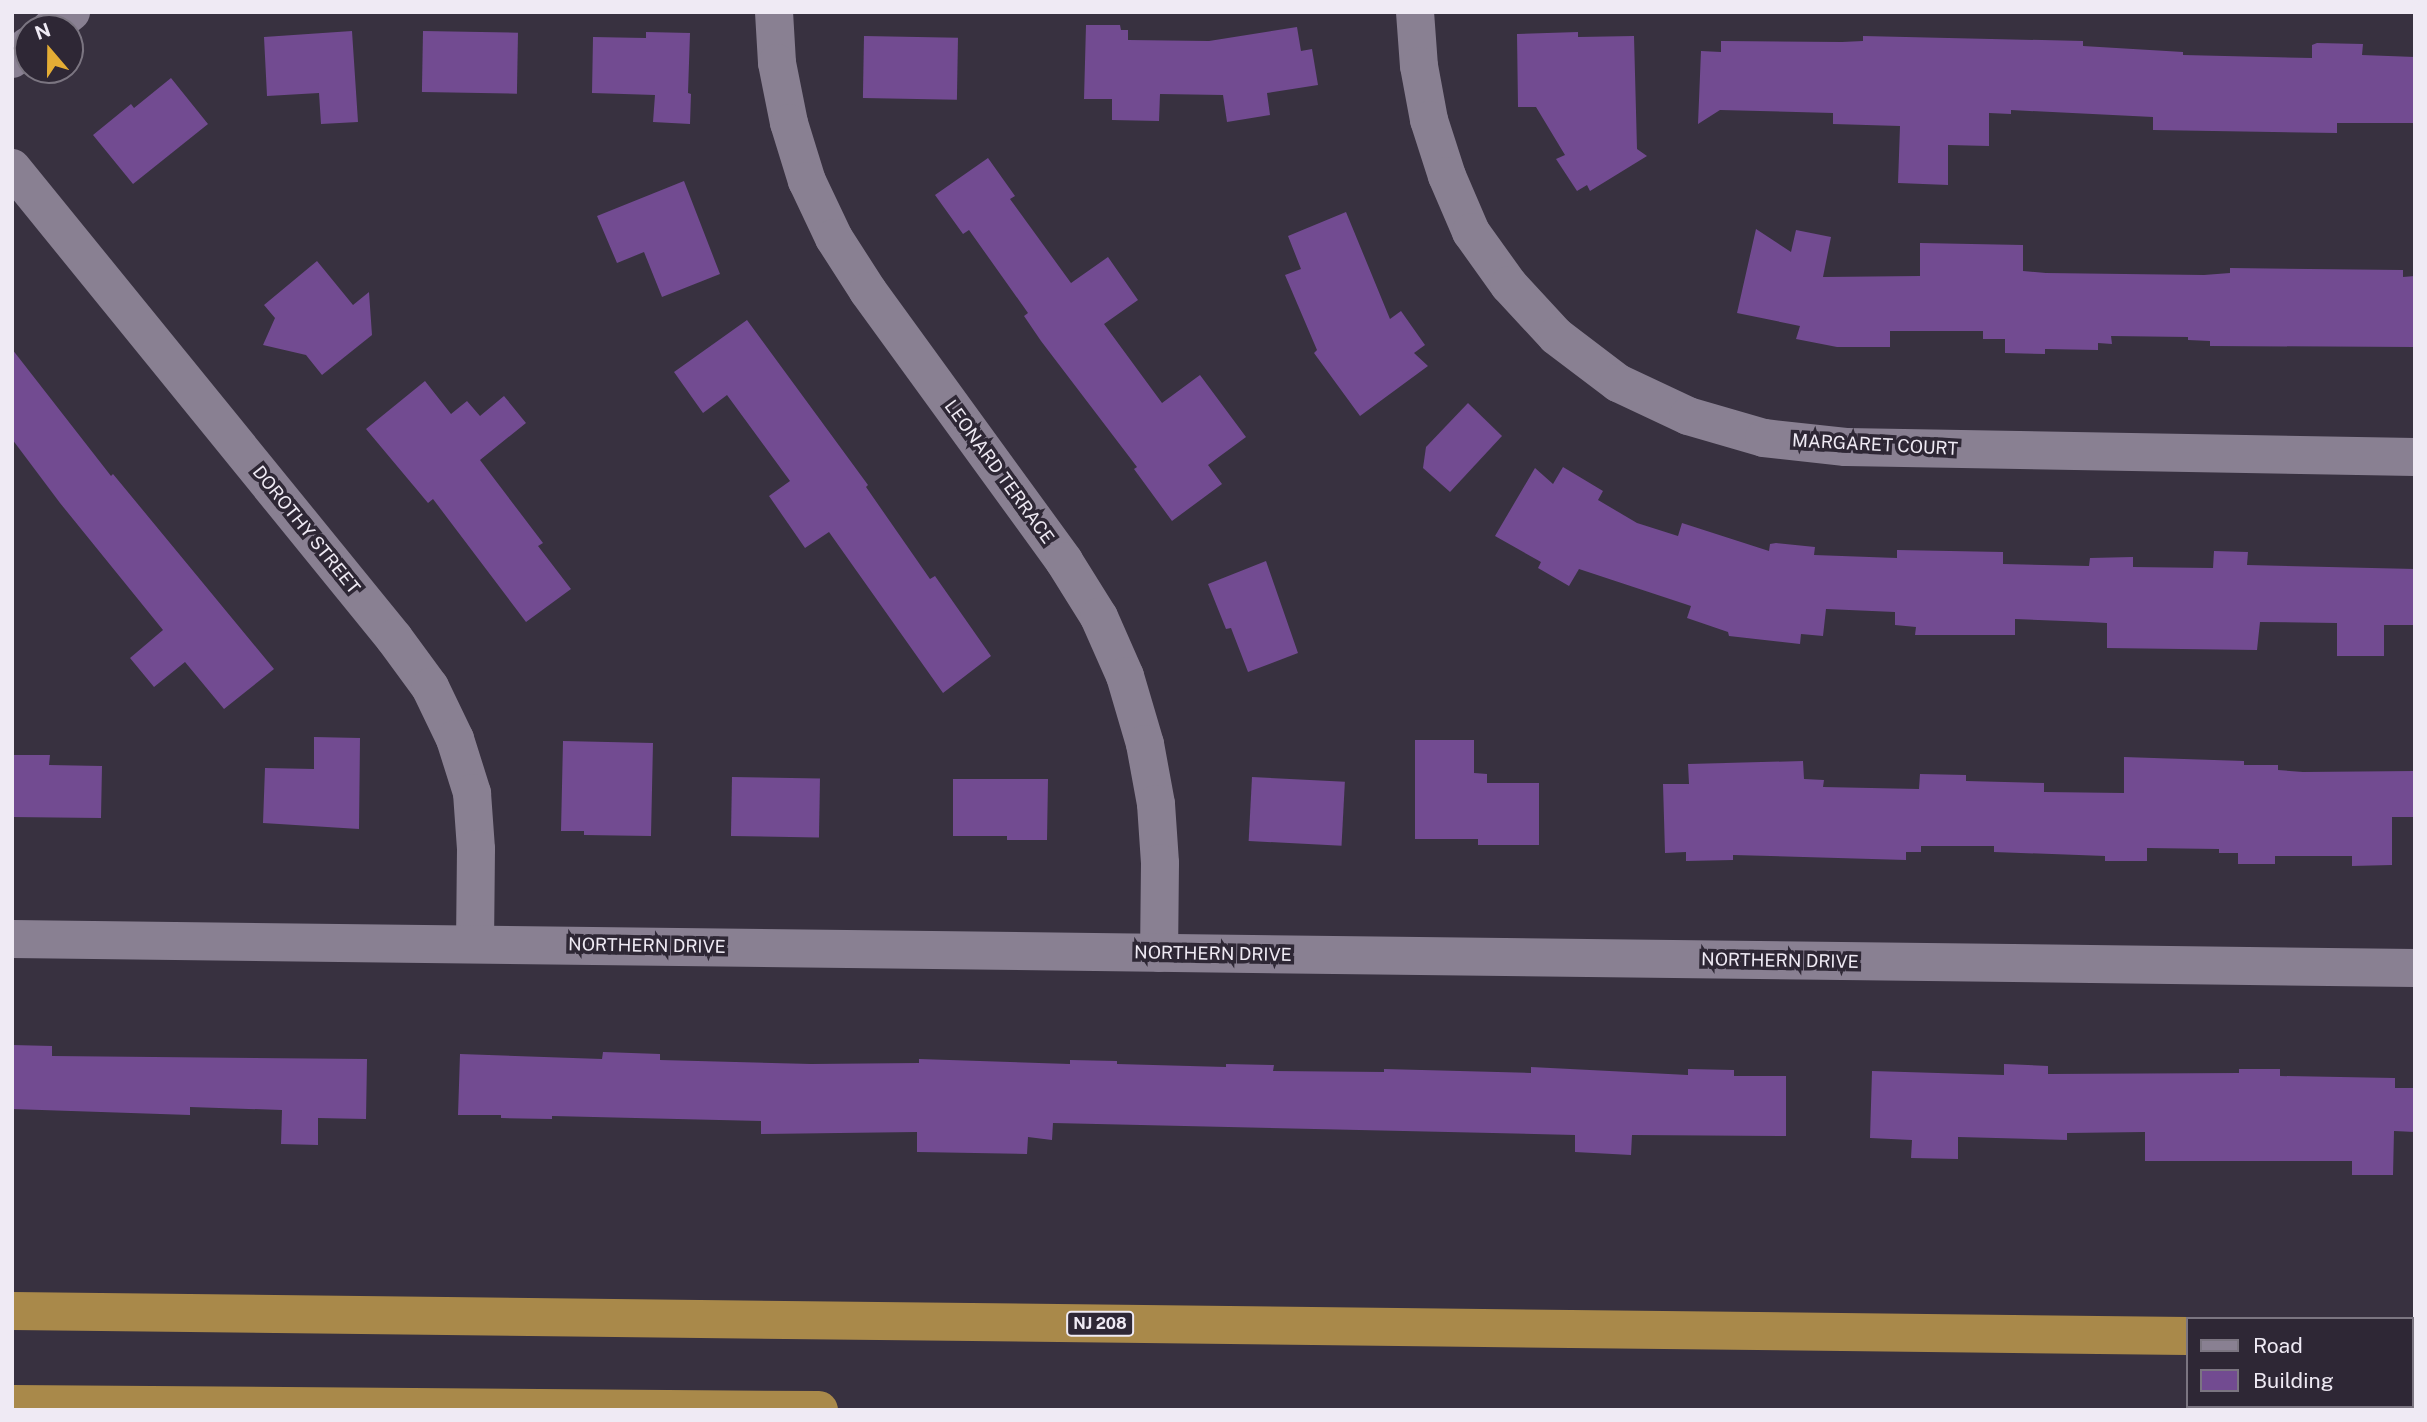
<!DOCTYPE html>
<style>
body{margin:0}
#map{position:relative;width:2427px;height:1422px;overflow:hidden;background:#383140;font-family:"Public Sans",sans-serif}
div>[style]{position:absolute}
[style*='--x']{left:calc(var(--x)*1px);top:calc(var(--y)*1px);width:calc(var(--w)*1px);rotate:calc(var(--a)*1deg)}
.building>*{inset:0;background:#724b91;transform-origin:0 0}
.minor>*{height:38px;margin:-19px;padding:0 19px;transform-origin:19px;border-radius:19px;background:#898092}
.highway>*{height:38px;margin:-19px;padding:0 19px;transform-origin:19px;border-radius:19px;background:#a9894a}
span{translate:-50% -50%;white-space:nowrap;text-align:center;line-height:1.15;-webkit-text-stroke:7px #2e2735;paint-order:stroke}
.shield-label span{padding:2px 5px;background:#2e2735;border:2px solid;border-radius:5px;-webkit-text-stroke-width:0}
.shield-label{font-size:16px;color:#efeaf4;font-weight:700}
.street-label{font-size:18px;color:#efeaf4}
.frame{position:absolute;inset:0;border:14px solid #efeaf4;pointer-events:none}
.legend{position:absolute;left:2186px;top:1317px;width:228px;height:91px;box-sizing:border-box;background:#2e2735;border:2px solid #7b7581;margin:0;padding:9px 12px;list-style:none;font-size:21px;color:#efeaf4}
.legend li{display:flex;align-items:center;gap:14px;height:35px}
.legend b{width:35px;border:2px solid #7b7581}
.north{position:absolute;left:14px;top:14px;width:70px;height:70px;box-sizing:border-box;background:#2e2735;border:2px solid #7b7581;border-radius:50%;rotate:340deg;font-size:19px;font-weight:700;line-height:28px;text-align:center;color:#efeaf4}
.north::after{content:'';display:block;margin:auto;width:24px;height:32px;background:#e4ad35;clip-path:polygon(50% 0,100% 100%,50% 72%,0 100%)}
</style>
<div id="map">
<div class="building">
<i style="clip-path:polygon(1086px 25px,1120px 25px,1121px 30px,1128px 30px,1128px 40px,1209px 41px,1297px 27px,1301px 51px,1312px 49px,1318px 85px,1267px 93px,1270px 115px,1227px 122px,1223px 95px,1160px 94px,1159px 121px,1112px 120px,1112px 99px,1084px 99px)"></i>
<i style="clip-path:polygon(352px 31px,358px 122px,321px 124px,319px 93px,267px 96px,264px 37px)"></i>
<i style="left:423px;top:31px;width:95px;height:61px;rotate:1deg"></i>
<i style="clip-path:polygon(646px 32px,690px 33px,688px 93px,691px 94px,690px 124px,653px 122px,655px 95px,592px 93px,593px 37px,646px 38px)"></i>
<i style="clip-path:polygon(1578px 32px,1578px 37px,1634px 36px,1637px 149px,1647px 156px,1590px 191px,1587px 185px,1577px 191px,1556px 159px,1565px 155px,1536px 107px,1518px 107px,1517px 34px)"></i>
<i style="left:864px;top:36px;width:94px;height:62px;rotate:1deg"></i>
<i style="clip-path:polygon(1863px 36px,2083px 41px,2083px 46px,2183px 52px,2183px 55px,2312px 58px,2312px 45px,2317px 43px,2363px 44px,2362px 55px,2415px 57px,2415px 123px,2337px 123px,2337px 133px,2153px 130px,2153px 117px,2011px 110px,2011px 114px,1989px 113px,1989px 146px,1948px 145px,1948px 185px,1898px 183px,1900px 126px,1833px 124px,1833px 113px,1720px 110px,1698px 124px,1701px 51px,1721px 52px,1721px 41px,1842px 42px,1863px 41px)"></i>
<i style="clip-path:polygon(171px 78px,208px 124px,133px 184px,93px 135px,131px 104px,134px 108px)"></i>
<i style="clip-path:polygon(988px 158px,1015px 196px,1010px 199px,1071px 283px,1108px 257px,1138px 300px,1104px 324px,1162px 403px,1200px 375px,1246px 437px,1208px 465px,1222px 484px,1172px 521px,1134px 469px,1137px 467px,1041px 341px,1024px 316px,1028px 313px,969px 230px,963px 234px,935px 195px)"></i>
<i style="clip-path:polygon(684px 181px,720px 274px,662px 297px,644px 252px,617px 263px,597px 216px)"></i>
<i style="clip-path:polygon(1346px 212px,1390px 319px,1401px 311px,1425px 345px,1414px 353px,1428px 366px,1360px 416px,1314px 353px,1317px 350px,1285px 275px,1301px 269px,1288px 236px)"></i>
<i style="clip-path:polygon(1756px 229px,1791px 252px,1796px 230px,1831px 237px,1823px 277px,1920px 276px,1920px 243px,2023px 245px,2023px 271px,2046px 273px,2204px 275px,2230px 273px,2230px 268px,2403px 270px,2403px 277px,2415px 276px,2415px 347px,2210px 346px,2210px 341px,2188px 340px,2188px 337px,2111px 336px,2112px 344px,2098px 343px,2098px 350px,2045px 349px,2045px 354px,2005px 353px,2005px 339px,1983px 339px,1983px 331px,1890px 331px,1890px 347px,1837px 347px,1796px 339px,1800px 326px,1737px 313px)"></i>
<i style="clip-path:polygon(317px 261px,353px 305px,369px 292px,372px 335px,322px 375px,306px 355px,263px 345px,275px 318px,264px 305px)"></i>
<i style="clip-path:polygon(747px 320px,868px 485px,866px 487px,930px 579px,935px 576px,991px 656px,943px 693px,829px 532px,805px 548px,769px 496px,790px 481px,727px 395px,703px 413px,674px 372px)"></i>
<i style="clip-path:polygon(12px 349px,111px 476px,113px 474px,274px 669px,224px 709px,185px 662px,154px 687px,130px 658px,163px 630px,60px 503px,12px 439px)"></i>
<i style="clip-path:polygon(425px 381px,451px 414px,467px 401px,480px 416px,504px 396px,526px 423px,480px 460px,543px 543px,538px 546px,571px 589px,526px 622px,433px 499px,428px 503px,366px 429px)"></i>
<i style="clip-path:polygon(1468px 403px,1502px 436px,1450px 492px,1423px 468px,1426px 447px)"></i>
<i style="clip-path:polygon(1563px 467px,1603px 491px,1598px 500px,1637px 523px,1678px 536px,1682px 523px,1769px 551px,1770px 544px,1776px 543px,1815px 547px,1814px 555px,1897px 558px,1897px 550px,2003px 552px,2003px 564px,2089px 566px,2090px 558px,2133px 557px,2133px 567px,2213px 568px,2214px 551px,2248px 552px,2247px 565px,2415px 569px,2415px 625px,2384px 625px,2384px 656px,2337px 656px,2337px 623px,2260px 622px,2257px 650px,2107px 648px,2107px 623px,2089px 622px,2015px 619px,2015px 635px,1915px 635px,1916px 627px,1895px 625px,1895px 612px,1826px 609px,1823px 636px,1801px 634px,1800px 644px,1729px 636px,1728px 632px,1687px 618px,1691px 606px,1579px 569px,1569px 586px,1538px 568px,1541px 562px,1495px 536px,1535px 468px,1553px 484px)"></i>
<i style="clip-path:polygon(1266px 561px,1298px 653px,1248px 672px,1231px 628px,1226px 629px,1208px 584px)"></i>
<i style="clip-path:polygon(314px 737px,360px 738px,359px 829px,263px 823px,265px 768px,314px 769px)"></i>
<i style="clip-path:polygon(1415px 740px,1474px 740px,1474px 773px,1487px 774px,1487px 783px,1539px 783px,1539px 845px,1478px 845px,1478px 839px,1415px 839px)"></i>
<i style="clip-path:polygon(563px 741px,653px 743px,651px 836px,584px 835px,584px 831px,561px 831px)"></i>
<i style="clip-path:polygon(12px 755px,50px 755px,49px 765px,102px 766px,101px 818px,12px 817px)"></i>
<i style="clip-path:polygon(2124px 757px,2244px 761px,2244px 765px,2278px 765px,2278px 770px,2303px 772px,2415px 771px,2415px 817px,2392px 817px,2392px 865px,2352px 866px,2352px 856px,2275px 856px,2275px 864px,2238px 864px,2238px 853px,2219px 853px,2219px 849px,2147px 848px,2147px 861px,2105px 861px,2105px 856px,1994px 852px,1994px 846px,1921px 846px,1921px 852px,1906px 852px,1906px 860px,1733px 855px,1733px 860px,1686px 861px,1686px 852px,1665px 853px,1663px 784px,1689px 784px,1688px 764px,1803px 761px,1804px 779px,1824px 780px,1823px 787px,1919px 789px,1920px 774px,1966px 775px,1966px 781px,2044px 783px,2044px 792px,2124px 793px)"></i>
<i style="left:732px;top:777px;width:88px;height:59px;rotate:1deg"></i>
<i style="left:1252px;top:777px;width:93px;height:64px;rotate:3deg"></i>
<i style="clip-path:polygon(953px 779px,1048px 779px,1047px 840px,1007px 840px,1007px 836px,953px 836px)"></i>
<i style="clip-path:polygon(12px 1045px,52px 1046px,52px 1056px,367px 1059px,366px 1119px,318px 1118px,318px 1145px,281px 1144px,282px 1110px,190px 1107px,190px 1115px,12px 1109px)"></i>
<i style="clip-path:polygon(603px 1052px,660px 1054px,660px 1060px,811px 1064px,919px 1063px,919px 1059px,1070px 1064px,1070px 1060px,1117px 1061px,1117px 1064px,1226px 1067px,1226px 1064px,1274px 1065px,1273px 1071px,1384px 1072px,1384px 1069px,1531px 1073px,1531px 1067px,1688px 1075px,1688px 1069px,1734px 1070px,1734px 1076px,1786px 1076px,1786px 1136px,1632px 1135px,1631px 1155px,1575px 1152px,1575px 1135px,1053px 1123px,1052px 1140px,1028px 1137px,1027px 1154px,917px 1152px,917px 1132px,761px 1134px,761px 1121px,552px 1116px,552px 1119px,501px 1118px,501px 1115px,458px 1115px,460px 1054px,602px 1059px)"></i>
<i style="clip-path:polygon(2004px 1064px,2048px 1066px,2048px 1074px,2239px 1073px,2239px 1069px,2280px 1069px,2280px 1076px,2395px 1078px,2395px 1088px,2415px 1088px,2415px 1132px,2394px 1131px,2393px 1175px,2352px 1175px,2352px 1161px,2145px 1161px,2145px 1132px,2067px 1133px,2067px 1140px,1958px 1137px,1958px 1159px,1911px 1158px,1912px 1140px,1870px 1138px,1872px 1071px,2004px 1075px)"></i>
</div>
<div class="minor">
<i style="--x:774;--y:12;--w:51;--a:86.6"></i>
<i style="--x:777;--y:63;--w:61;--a:78.7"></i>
<i style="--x:789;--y:123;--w:61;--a:72.8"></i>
<i style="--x:807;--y:181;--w:63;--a:64.7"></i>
<i style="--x:834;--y:238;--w:63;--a:57.3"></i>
<i style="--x:868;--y:291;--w:334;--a:54"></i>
<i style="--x:1064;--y:561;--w:66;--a:58"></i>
<i style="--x:1099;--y:617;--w:64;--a:66.2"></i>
<i style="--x:1125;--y:676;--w:71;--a:73.6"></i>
<i style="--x:1145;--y:744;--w:61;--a:79.6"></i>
<i style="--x:1156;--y:804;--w:59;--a:86.1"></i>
<i style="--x:1160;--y:863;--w:90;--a:90.6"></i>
<i style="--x:1415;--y:12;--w:54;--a:85.8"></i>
<i style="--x:1419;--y:66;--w:55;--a:79.5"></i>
<i style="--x:1429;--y:120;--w:59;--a:72.2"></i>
<i style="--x:1447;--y:176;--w:61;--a:66.8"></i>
<i style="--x:1471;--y:232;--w:65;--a:54.4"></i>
<i style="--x:1509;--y:285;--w:69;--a:47.3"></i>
<i style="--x:1556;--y:336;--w:78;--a:37.2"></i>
<i style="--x:1618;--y:383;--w:77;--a:25.2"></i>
<i style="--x:1688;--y:416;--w:79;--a:16.1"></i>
<i style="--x:1764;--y:438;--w:82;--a:6.3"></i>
<i style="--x:1846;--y:447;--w:569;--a:1.01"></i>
<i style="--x:51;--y:28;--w:26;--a:-39"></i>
<i style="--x:12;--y:59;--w:21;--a:-39"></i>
<i style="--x:12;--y:168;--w:606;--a:50.9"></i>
<i style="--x:394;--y:638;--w:61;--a:53.7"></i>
<i style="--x:430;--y:687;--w:58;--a:64.3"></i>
<i style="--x:455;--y:739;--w:57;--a:72.5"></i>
<i style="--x:472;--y:793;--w:56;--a:85.9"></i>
<i style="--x:476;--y:849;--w:95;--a:90.6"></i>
<i style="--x:12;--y:939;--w:2403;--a:0.69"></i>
</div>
<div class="highway">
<i style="--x:12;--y:1311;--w:2175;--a:0.66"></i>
<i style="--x:2411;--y:1339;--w:4;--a:0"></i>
<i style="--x:12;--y:1404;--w:807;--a:0.43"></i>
</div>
<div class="shield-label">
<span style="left:1100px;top:1324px">NJ 208</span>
</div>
<div class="street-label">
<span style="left:1875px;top:445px;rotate:3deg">MARGARET COURT</span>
<span style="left:999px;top:472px;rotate:54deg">LEONARD TERRACE</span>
<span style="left:306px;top:530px;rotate:51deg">DOROTHY STREET</span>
<span style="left:647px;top:946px;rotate:1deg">NORTHERN DRIVE</span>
<span style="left:1213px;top:954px;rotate:1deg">NORTHERN DRIVE</span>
<span style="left:1780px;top:961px;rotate:1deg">NORTHERN DRIVE</span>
</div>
<div class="frame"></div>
<ul class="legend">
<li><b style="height:9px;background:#898092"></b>Road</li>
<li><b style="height:19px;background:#724b91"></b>Building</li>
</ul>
<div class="north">N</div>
</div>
